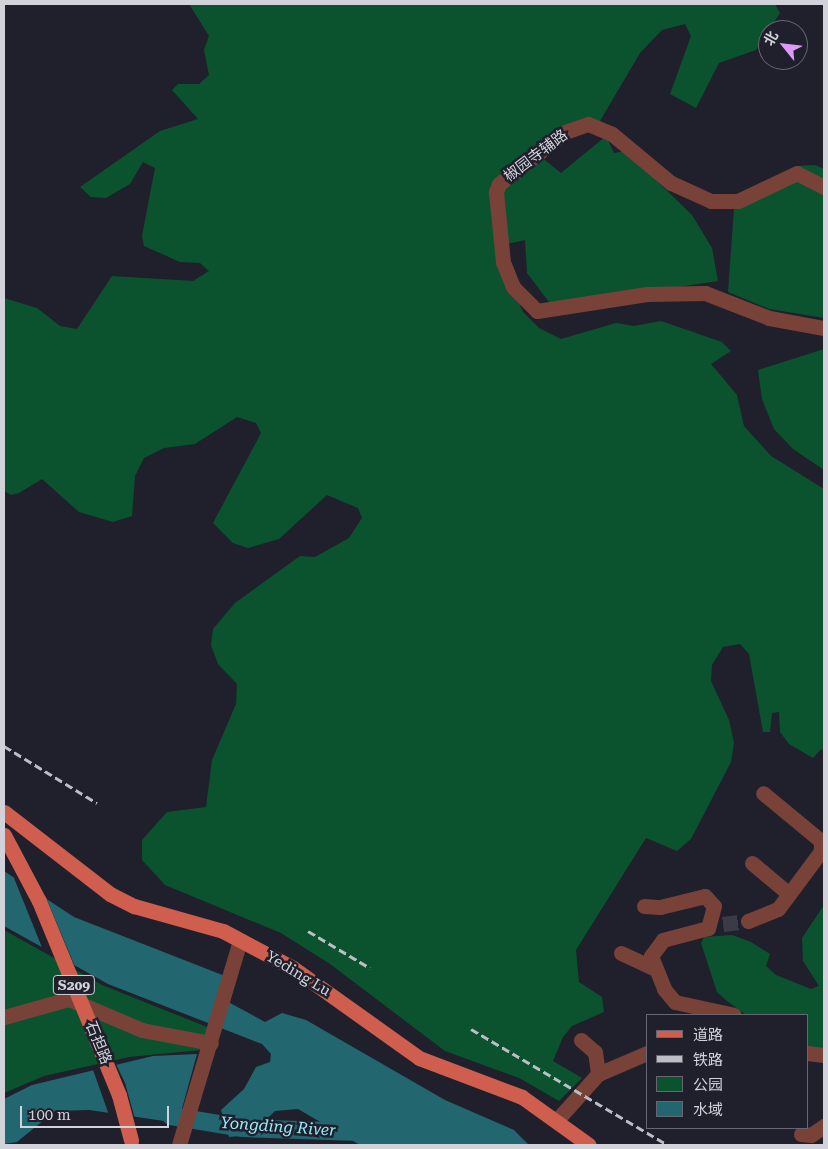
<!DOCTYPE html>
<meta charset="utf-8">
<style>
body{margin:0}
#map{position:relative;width:828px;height:1149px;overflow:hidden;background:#1f202c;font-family:"Roboto Serif","Noto Sans SC",serif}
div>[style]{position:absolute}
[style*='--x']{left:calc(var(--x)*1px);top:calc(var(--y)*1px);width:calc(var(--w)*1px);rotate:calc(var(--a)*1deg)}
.green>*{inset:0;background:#0b532e}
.water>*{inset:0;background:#226670}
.pier>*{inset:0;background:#1f202c}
.river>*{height:18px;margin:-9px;padding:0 9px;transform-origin:9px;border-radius:9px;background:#226670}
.minor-tunnel>*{height:15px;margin-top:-7.5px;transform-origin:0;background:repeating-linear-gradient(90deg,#3a3b46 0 15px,transparent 0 23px)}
.minor>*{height:15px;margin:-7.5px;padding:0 7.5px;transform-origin:7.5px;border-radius:7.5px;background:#794239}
.major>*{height:15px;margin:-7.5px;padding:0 7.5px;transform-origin:7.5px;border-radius:7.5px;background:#d05e4e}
.rail>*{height:3px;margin-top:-1.5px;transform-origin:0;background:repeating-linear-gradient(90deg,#bcbdc5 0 8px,transparent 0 12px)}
.major-bridge>*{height:15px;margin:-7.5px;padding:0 7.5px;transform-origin:7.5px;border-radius:7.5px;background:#d05e4e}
span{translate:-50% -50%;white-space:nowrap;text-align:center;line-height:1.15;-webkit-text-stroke:5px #1f202c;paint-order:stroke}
.shield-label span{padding:1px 4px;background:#1f202c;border:1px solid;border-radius:4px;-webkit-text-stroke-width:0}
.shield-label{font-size:14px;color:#d1d2da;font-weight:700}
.street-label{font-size:15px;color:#d1d2da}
.water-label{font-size:16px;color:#96ecfc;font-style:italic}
.frame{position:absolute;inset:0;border:5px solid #d1d2da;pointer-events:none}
.legend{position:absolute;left:646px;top:1014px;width:162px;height:115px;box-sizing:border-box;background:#1f202c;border:1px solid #666772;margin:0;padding:6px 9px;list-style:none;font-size:15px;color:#d1d2da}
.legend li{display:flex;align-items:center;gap:10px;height:25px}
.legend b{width:25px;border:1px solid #666772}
.north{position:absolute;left:758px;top:20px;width:50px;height:50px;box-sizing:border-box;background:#1f202c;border:1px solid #666772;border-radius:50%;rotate:299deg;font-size:14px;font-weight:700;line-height:20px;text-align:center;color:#d1d2da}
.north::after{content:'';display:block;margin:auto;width:18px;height:22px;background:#db9af6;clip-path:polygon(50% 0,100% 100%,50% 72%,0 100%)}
.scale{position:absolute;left:20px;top:1106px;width:149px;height:22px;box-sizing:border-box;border:2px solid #d1d2da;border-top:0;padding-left:6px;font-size:15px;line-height:18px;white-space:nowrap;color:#d1d2da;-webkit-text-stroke:4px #1f202c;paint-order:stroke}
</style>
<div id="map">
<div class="green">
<i style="clip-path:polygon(189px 4px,775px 4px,780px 13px,756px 50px,719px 63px,696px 108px,670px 94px,691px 36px,685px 24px,662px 30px,640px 53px,600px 121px,541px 157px,561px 173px,606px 136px,614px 153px,626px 151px,692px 215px,712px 248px,718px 281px,552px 306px,527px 273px,525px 240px,494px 247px,523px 312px,539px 328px,561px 339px,616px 323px,634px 326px,661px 321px,722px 342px,731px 351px,711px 364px,737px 395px,744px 426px,771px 456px,824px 489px,824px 751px,821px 749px,813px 758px,789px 744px,780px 732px,779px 712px,772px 713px,770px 732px,763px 732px,749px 654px,740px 644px,723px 647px,712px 665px,711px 681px,729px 720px,734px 743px,731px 762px,691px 839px,677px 851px,646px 838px,576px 950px,579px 982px,602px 997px,604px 1012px,572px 1026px,563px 1037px,553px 1061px,582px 1078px,559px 1101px,519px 1078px,445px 1051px,330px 964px,281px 933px,165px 885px,142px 860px,142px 840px,167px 812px,206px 807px,212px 760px,236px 704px,237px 684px,218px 664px,211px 645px,213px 629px,235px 603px,300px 556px,315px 557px,349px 538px,362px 518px,358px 508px,327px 495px,279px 539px,248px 548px,233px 543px,213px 523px,261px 433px,256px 423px,237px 417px,195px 444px,164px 448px,144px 458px,135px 476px,132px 516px,113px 522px,79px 512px,42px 479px,19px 493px,11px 495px,4px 491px,4px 298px,37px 308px,60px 326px,77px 329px,112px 276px,193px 281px,209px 271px,200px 263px,180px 262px,144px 246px,142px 236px,155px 168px,143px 162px,130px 184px,106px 198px,91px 197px,80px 187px,160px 131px,198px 119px,172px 90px,178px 84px,199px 84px,209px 75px,204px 50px,209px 36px)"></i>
<i style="clip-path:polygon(815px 165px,824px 169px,824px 318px,769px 309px,728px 292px,735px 195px,796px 166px)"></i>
<i style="clip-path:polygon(824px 349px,824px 470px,793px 449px,774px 429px,762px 399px,758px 370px)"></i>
<i style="clip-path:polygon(824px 905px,824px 1050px,807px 1047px,807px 1015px,746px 1015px,727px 1001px,717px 992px,701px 943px,704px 937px,732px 935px,751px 942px,770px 954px,766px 966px,776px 975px,811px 989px,819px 986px,803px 961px,802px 938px)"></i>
<i style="clip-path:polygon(4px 930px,102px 985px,207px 1027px,201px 1050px,129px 1057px,44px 1076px,4px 1093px)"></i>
</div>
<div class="water">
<i style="clip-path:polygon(4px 871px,74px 917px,225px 976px,219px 997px,265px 1022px,282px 1013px,306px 1020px,445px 1100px,514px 1130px,529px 1145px,360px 1145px,298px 1109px,275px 1111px,250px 1135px,229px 1137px,221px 1110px,244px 1089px,256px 1067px,270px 1062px,271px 1054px,262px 1044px,108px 984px,4px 926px)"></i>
<i style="clip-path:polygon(197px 1054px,178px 1123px,89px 1110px,55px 1111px,17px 1142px,4px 1144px,4px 1099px,32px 1085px,153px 1056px)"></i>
</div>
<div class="pier">
<i style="clip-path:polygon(12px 873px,45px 895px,76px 969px,43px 950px)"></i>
<i style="clip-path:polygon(115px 1062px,125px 1083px,135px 1119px,109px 1115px,92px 1067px)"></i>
</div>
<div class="river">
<i style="--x:171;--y:1116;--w:73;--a:9.5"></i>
<i style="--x:243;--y:1128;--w:116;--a:2"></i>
</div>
<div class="minor-tunnel">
<i style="--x:723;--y:924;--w:25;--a:-7"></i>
</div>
<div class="minor">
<i style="--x:824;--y:187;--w:30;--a:-153"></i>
<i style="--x:797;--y:173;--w:65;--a:154.6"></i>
<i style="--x:738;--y:201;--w:27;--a:180"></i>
<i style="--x:711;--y:201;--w:44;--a:-155.8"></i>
<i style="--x:671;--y:183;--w:77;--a:-140.3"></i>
<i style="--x:612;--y:134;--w:26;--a:-157"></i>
<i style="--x:588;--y:124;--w:24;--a:161"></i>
<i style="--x:565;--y:132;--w:84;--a:141.8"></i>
<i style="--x:499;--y:184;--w:9;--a:111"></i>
<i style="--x:496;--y:192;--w:70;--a:84.3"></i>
<i style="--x:503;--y:262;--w:27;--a:68"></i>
<i style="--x:513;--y:287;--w:34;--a:45"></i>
<i style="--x:537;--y:311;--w:111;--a:-8.8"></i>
<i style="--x:647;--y:294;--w:58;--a:-1"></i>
<i style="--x:705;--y:293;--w:69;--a:21.3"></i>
<i style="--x:769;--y:318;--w:56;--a:10.3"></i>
<i style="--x:752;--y:863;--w:48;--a:40"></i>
<i style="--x:644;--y:906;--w:16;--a:4"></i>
<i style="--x:660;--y:907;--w:46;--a:-13.7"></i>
<i style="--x:705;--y:896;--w:13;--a:48"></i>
<i style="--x:714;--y:906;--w:23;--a:105"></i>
<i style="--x:708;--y:928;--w:47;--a:165.1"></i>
<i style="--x:663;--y:940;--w:20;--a:127"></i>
<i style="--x:651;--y:956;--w:35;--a:68"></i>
<i style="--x:664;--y:989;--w:17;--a:50"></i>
<i style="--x:675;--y:1002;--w:60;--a:12.4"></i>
<i style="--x:748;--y:921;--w:32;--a:-22"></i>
<i style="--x:778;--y:909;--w:72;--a:-53.4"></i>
<i style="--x:821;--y:851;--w:10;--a:-90"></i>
<i style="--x:821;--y:841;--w:75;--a:-140.4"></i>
<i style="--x:621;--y:953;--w:35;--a:25"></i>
<i style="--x:4;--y:1017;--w:67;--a:-15.5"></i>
<i style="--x:69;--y:999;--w:79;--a:23"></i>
<i style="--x:142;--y:1030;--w:70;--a:10.7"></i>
<i style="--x:581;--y:1040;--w:18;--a:41"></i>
<i style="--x:595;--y:1052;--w:22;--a:82"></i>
<i style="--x:807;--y:1053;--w:17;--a:7"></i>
<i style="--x:557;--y:1120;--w:62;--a:-48.3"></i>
<i style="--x:598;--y:1074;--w:53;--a:-23.2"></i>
<i style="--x:801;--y:1134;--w:10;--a:6"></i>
<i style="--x:811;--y:1135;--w:16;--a:-35"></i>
<i style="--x:179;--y:1145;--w:213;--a:-73.4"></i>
</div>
<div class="major">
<i style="--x:4;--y:812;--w:134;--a:37.7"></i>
<i style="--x:110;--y:894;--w:27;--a:27"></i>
<i style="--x:134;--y:906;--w:92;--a:15.7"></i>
<i style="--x:223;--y:931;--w:79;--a:27.9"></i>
<i style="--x:293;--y:968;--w:155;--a:35.5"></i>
<i style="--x:419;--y:1058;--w:110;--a:20.7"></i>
<i style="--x:522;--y:1097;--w:82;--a:35.6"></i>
</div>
<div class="rail">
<i style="--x:4;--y:746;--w:109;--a:31.5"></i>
<i style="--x:308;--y:931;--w:72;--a:30.8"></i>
<i style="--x:471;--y:1029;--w:229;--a:30.5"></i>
</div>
<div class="major-bridge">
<i style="--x:4;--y:835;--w:75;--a:62.1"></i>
<i style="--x:39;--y:901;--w:210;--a:67.6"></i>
<i style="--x:119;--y:1095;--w:47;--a:75.1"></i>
</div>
<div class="shield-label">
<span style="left:74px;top:985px">S209</span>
</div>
<div class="street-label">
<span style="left:536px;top:156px;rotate:-37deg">椒园寺辅路</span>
<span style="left:298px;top:974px;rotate:31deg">Yeding Lu</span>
<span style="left:98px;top:1043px;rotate:68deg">石担路</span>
</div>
<div class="water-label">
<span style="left:278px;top:1127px;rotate:4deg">Yongding River</span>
</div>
<div class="frame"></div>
<ul class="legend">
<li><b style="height:6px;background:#d05e4e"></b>道路</li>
<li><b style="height:6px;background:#bcbdc5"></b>铁路</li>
<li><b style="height:14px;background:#0b532e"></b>公园</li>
<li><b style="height:14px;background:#226670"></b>水域</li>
</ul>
<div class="north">北</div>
<div class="scale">100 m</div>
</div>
